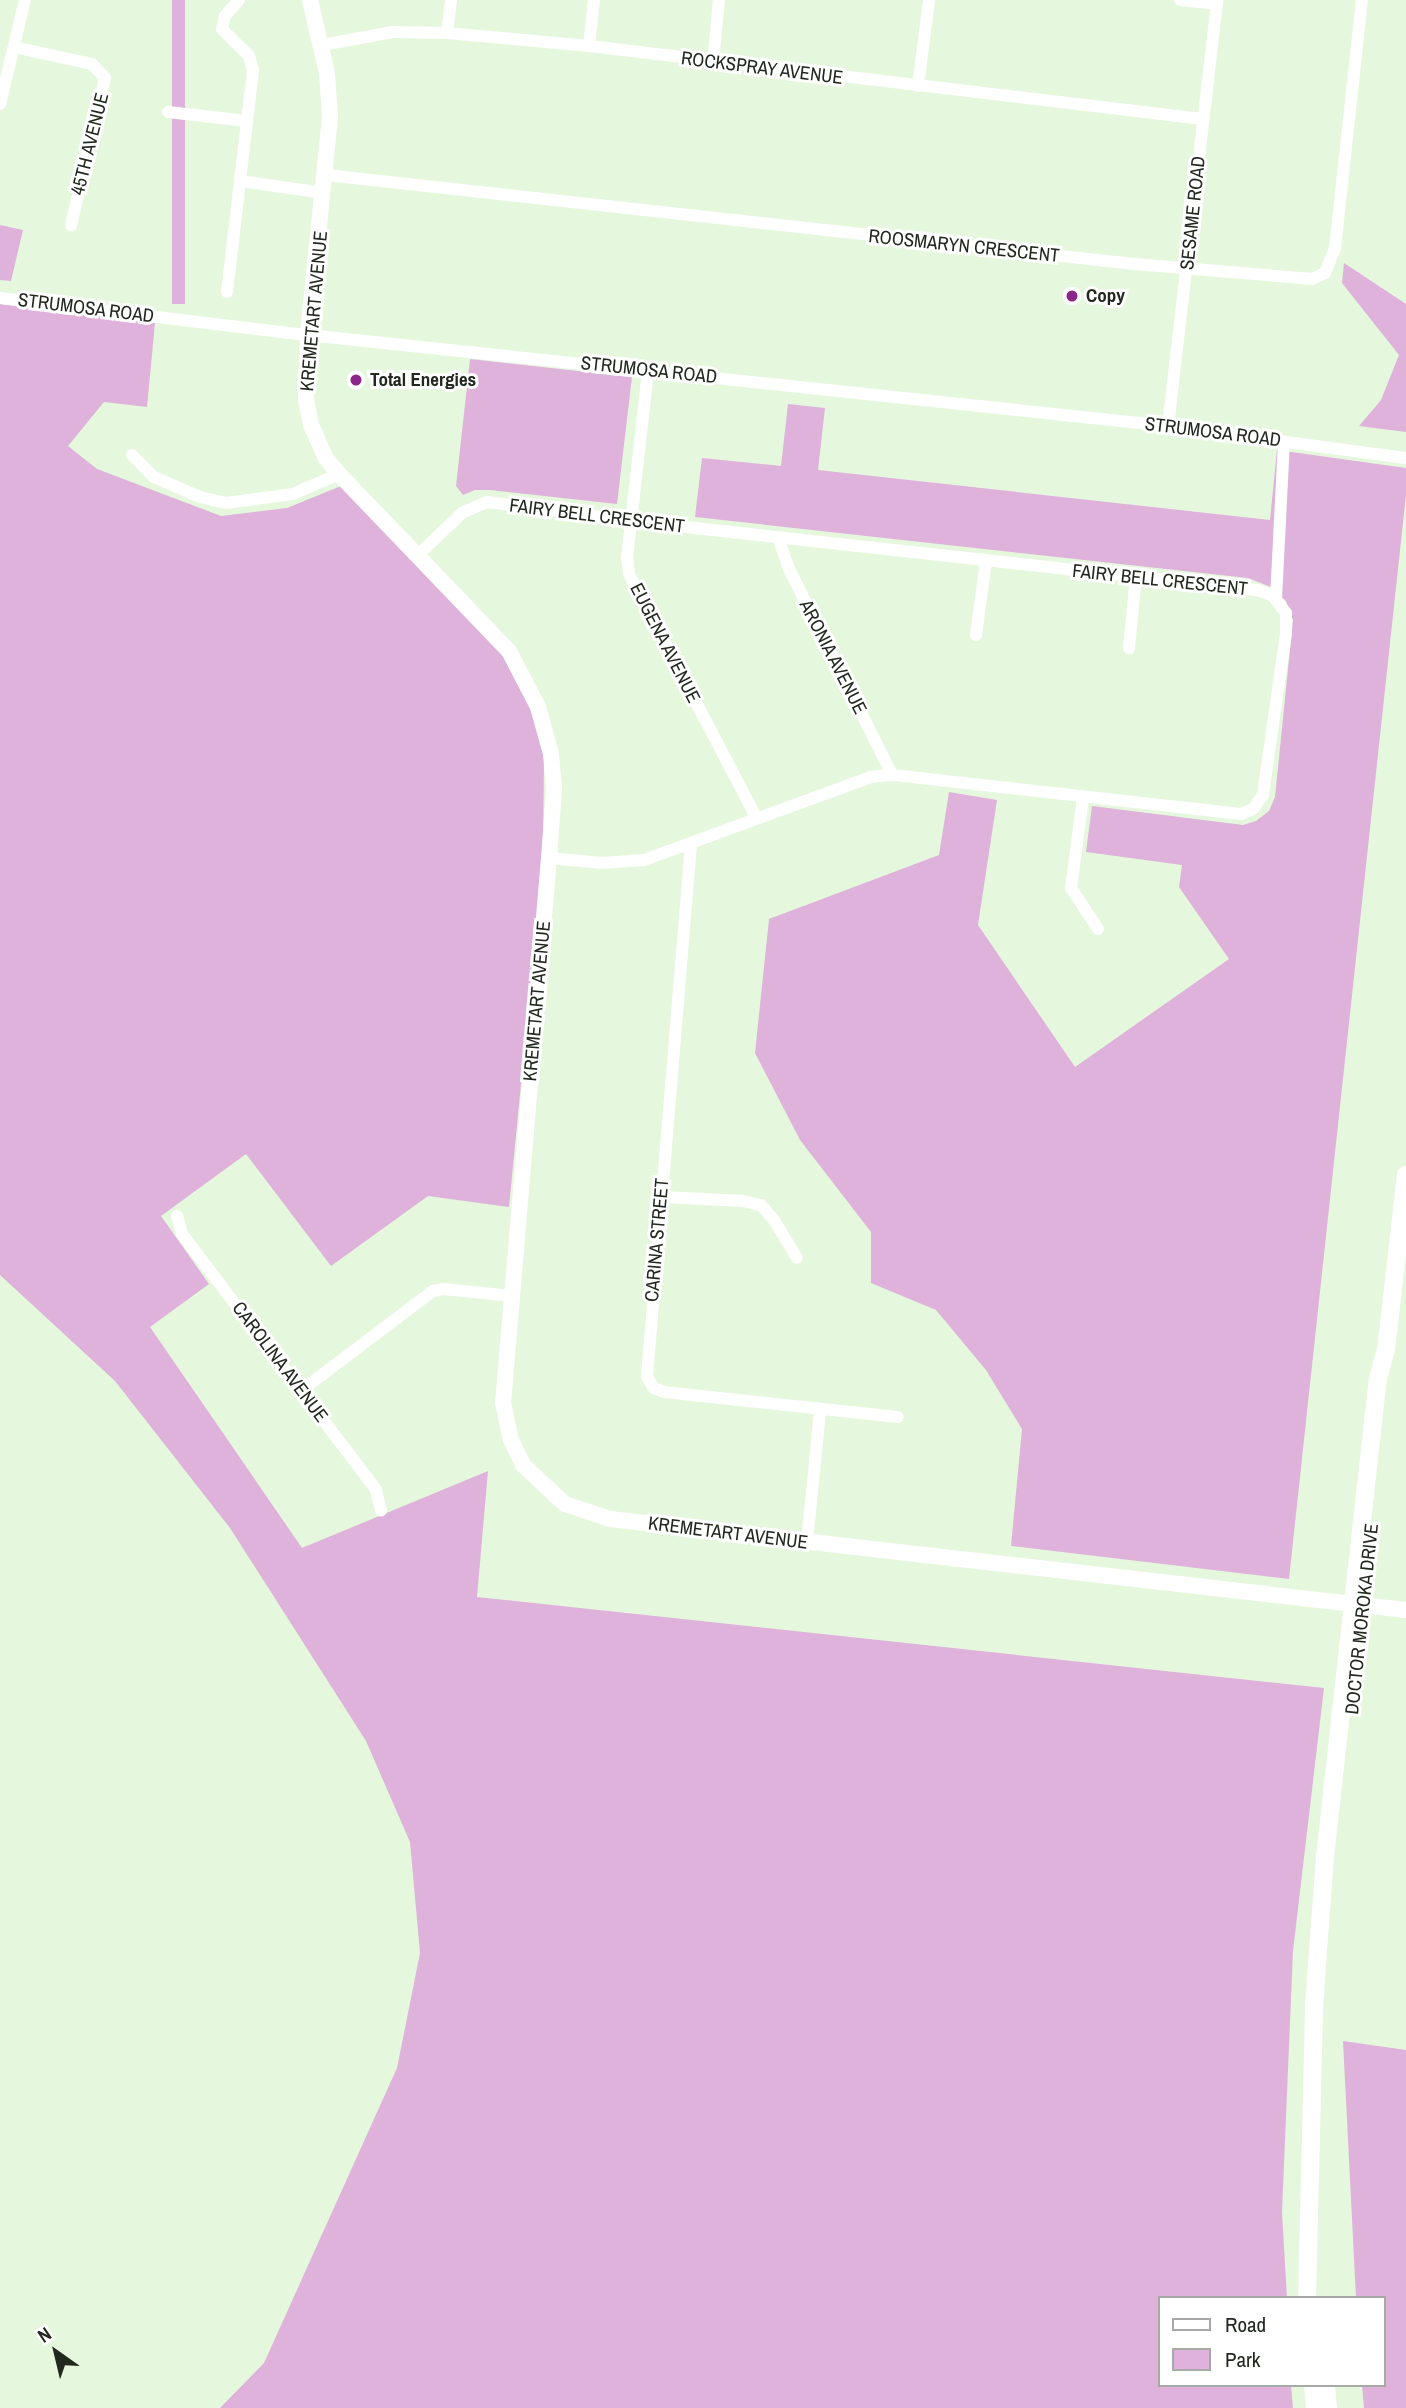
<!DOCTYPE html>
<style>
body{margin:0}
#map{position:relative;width:1406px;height:2408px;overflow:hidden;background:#e5f7dd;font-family:"Archivo Narrow",sans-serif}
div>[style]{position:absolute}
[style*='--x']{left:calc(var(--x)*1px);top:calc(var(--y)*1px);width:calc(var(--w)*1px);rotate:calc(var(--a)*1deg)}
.green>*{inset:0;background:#deb2da;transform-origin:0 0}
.minor>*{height:12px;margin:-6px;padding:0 6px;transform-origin:6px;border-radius:6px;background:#fff}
.tertiary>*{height:16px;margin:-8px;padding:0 8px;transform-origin:8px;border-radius:8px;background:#fff}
.secondary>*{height:18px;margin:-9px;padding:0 9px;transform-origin:9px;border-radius:9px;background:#fff}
.dots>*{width:19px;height:19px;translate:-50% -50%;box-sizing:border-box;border:4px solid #fff;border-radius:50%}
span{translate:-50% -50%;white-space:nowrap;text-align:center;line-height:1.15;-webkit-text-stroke:6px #fff;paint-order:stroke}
.street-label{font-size:19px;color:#21281e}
.poi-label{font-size:19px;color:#21281e;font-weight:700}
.left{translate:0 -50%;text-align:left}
.legend{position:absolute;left:1158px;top:2296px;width:228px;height:91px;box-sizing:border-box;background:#fff;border:2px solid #a6a9a5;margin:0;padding:9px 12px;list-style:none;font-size:21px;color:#21281e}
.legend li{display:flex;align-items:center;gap:14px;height:35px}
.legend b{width:35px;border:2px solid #a6a9a5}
.north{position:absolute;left:21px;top:2317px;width:70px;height:70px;-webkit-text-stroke:5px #fff;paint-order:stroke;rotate:326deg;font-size:19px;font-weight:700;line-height:28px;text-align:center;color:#21281e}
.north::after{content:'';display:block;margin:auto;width:24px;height:32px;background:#21281e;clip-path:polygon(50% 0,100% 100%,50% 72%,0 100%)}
</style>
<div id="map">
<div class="green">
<i style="left:172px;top:0;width:13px;height:304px"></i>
<i style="clip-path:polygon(0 225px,23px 230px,11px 281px,0 280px)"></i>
<i style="clip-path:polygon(1344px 263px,1406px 304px,1406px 432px,1359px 426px,1381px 400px,1399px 355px,1342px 283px)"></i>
<i style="clip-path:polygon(0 304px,155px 323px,147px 407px,104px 402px,68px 446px,97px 469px,221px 516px,287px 508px,341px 486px,504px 654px,532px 711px,544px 757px,543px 859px,509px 1207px,428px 1196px,331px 1266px,246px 1154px,161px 1216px,209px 1284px,150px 1327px,302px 1548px,488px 1471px,477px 1597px,1324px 1688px,1293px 1951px,1282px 2212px,1287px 2298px,1159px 2298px,1159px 2385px,1291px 2385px,1293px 2408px,220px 2408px,264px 2363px,397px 2068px,420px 1953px,410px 1842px,366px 1741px,230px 1528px,115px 1381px,0 1275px)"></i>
<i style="clip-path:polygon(470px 359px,632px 377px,617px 504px,490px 490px,475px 490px,463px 495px,456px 486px)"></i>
<i style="clip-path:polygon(788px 404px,825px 408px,818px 470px,1270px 520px,1277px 450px,1406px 468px,1406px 495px,1289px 1579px,1011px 1546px,1022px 1429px,986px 1370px,936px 1310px,871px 1283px,871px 1232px,800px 1140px,755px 1053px,769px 919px,939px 855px,949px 792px,997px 800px,978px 925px,1075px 1067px,1229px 959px,1179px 887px,1182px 865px,1086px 852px,1092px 806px,1243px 825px,1256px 821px,1269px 811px,1275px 797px,1293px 620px,1286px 601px,1271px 587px,1248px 578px,695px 517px,702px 458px,781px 466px)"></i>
<i style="clip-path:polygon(1343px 2041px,1406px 2050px,1406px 2408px,1364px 2408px,1362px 2385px,1383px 2385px,1383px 2298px,1356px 2298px)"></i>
</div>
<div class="minor">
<i style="--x:1180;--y:0;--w:37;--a:6"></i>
<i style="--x:447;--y:33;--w:33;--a:-83"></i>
<i style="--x:322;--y:45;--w:72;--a:-10.4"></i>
<i style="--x:393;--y:32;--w:54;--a:1.1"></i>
<i style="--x:447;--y:33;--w:143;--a:5.2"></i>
<i style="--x:589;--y:46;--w:618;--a:6.78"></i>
<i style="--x:589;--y:46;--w:46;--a:-83.8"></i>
<i style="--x:14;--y:47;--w:80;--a:12.3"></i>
<i style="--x:92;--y:64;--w:19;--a:47"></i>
<i style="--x:105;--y:78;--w:151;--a:103"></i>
<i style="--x:713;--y:63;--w:63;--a:-84.6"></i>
<i style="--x:918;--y:86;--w:87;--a:-82.7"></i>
<i style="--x:0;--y:104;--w:107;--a:-76.5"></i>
<i style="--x:168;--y:112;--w:79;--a:6.6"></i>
<i style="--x:326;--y:175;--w:813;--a:6.29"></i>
<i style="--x:1134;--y:264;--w:179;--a:4.8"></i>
<i style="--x:1312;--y:279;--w:14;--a:-25"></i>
<i style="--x:1325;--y:273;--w:27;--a:-68"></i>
<i style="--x:1335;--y:248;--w:249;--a:-83.8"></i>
<i style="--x:240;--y:181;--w:85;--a:8.1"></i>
<i style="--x:227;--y:292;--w:224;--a:-83.3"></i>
<i style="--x:253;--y:70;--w:15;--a:-106"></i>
<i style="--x:249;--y:56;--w:38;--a:-135"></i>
<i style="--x:222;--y:29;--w:13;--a:-77"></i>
<i style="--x:225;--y:16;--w:21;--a:-49"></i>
<i style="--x:0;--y:298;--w:310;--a:6.9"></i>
<i style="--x:308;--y:335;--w:865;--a:6.04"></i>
<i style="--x:1168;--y:426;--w:240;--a:7.7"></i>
<i style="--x:648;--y:371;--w:187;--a:96.4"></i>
<i style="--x:627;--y:557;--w:17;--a:83"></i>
<i style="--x:629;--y:574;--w:276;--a:62.4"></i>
<i style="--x:1168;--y:426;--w:429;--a:-83.4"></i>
<i style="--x:132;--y:455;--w:31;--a:45"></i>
<i style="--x:154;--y:477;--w:50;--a:23.5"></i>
<i style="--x:200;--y:497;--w:27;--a:13"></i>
<i style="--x:226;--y:503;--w:68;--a:-7.7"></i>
<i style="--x:293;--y:494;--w:50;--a:-23.5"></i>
<i style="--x:778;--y:537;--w:36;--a:71"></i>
<i style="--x:790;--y:571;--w:228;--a:63.4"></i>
<i style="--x:418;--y:555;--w:61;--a:-43.7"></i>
<i style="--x:462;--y:513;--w:27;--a:-24"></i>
<i style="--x:487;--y:502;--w:145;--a:7.5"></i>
<i style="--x:631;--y:521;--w:630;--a:6.29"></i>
<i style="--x:1257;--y:590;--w:16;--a:18"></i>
<i style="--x:1272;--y:595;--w:23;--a:52"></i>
<i style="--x:1286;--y:613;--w:20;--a:90"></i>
<i style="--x:1286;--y:633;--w:164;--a:98.1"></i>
<i style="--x:1263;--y:795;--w:17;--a:126"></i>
<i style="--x:1253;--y:809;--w:13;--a:157"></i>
<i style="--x:1241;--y:814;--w:351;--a:-173.6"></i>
<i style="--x:892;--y:775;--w:21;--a:175"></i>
<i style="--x:871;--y:777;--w:242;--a:159.9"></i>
<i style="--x:644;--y:860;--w:42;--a:175.9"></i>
<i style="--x:602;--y:863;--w:53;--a:-174.6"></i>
<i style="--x:1276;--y:599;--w:158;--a:-87.1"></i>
<i style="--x:976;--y:635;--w:75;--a:-82.3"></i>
<i style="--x:1129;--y:648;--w:71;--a:-84.4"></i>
<i style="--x:1083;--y:798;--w:91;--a:97.6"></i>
<i style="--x:1071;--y:888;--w:49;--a:56.6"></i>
<i style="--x:691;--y:844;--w:535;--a:94.72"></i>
<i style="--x:647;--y:1377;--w:13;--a:58"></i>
<i style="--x:654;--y:1388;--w:11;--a:22"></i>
<i style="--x:664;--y:1392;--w:235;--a:6.1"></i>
<i style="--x:661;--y:1197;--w:82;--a:2.8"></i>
<i style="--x:743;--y:1201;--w:18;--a:13"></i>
<i style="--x:761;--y:1205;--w:20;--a:49"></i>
<i style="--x:774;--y:1220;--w:44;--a:58.8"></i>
<i style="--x:177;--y:1216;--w:19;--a:74"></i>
<i style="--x:182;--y:1234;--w:321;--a:52.8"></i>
<i style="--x:376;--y:1490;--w:21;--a:76"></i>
<i style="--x:302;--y:1390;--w:164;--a:-37.1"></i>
<i style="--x:433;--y:1291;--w:10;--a:-11"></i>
<i style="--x:443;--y:1289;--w:69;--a:5.8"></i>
<i style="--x:807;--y:1542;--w:132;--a:-84.3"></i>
</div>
<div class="tertiary">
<i style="--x:310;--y:0;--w:75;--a:76.9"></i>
<i style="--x:327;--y:73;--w:44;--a:86.1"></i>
<i style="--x:330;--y:117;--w:219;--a:95.8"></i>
<i style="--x:308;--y:335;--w:64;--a:91.8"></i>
<i style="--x:306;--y:399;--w:26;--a:79"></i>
<i style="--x:311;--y:425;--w:35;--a:66"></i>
<i style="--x:325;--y:457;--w:22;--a:51"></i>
<i style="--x:339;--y:474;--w:245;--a:46.2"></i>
<i style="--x:509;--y:651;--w:63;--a:62.6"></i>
<i style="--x:538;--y:707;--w:49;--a:74.5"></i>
<i style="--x:551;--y:754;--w:35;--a:85"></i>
<i style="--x:554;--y:789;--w:69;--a:94.1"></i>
<i style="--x:549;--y:858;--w:547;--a:94.82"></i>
<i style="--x:503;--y:1403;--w:38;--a:78"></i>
<i style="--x:511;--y:1440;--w:28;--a:64"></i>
<i style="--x:523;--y:1465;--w:57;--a:42.9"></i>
<i style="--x:565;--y:1504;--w:47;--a:18.4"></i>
<i style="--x:610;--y:1519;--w:801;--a:6.52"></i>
</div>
<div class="secondary">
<i style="--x:1307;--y:2298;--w:292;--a:-88.6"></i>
<i style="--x:1314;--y:2006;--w:149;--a:-85.8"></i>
<i style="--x:1325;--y:1857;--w:481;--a:-83.7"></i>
<i style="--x:1378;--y:1379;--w:30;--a:-75"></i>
<i style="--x:1386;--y:1350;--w:176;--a:-83.5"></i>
<i style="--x:1313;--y:2385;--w:23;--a:85"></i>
<i style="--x:1326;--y:2385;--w:23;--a:85"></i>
</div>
<div class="dots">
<i style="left:1072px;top:296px;background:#8d268b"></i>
<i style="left:356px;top:380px;background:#8d268b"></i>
</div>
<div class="street-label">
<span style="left:762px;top:68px;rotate:7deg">ROCKSPRAY AVENUE</span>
<span style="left:90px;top:144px;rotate:-76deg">45TH AVENUE</span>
<span style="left:1193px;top:213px;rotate:-84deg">SESAME ROAD</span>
<span style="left:964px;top:246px;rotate:6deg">ROOSMARYN CRESCENT</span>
<span style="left:86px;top:308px;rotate:7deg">STRUMOSA ROAD</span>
<span style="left:314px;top:311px;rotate:-85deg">KREMETART AVENUE</span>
<span style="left:649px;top:370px;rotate:6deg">STRUMOSA ROAD</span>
<span style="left:1213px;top:432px;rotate:7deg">STRUMOSA ROAD</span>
<span style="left:597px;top:516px;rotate:7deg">FAIRY BELL CRESCENT</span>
<span style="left:1160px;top:580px;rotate:6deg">FAIRY BELL CRESCENT</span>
<span style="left:665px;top:643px;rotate:63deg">EUGENA AVENUE</span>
<span style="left:833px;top:657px;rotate:63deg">ARONIA AVENUE</span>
<span style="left:537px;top:1001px;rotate:-85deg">KREMETART AVENUE</span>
<span style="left:657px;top:1240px;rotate:-85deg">CARINA STREET</span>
<span style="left:280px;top:1362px;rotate:53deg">CAROLINA AVENUE</span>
<span style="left:728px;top:1533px;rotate:7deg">KREMETART AVENUE</span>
<span style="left:1362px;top:1619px;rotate:-84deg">DOCTOR MOROKA DRIVE</span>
</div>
<div class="poi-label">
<span class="left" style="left:1086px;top:296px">Copy</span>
<span class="left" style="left:370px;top:380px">Total Energies</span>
</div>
<ul class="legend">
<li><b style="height:9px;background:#fff"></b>Road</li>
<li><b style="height:19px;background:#deb2da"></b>Park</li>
</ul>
<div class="north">N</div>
</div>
